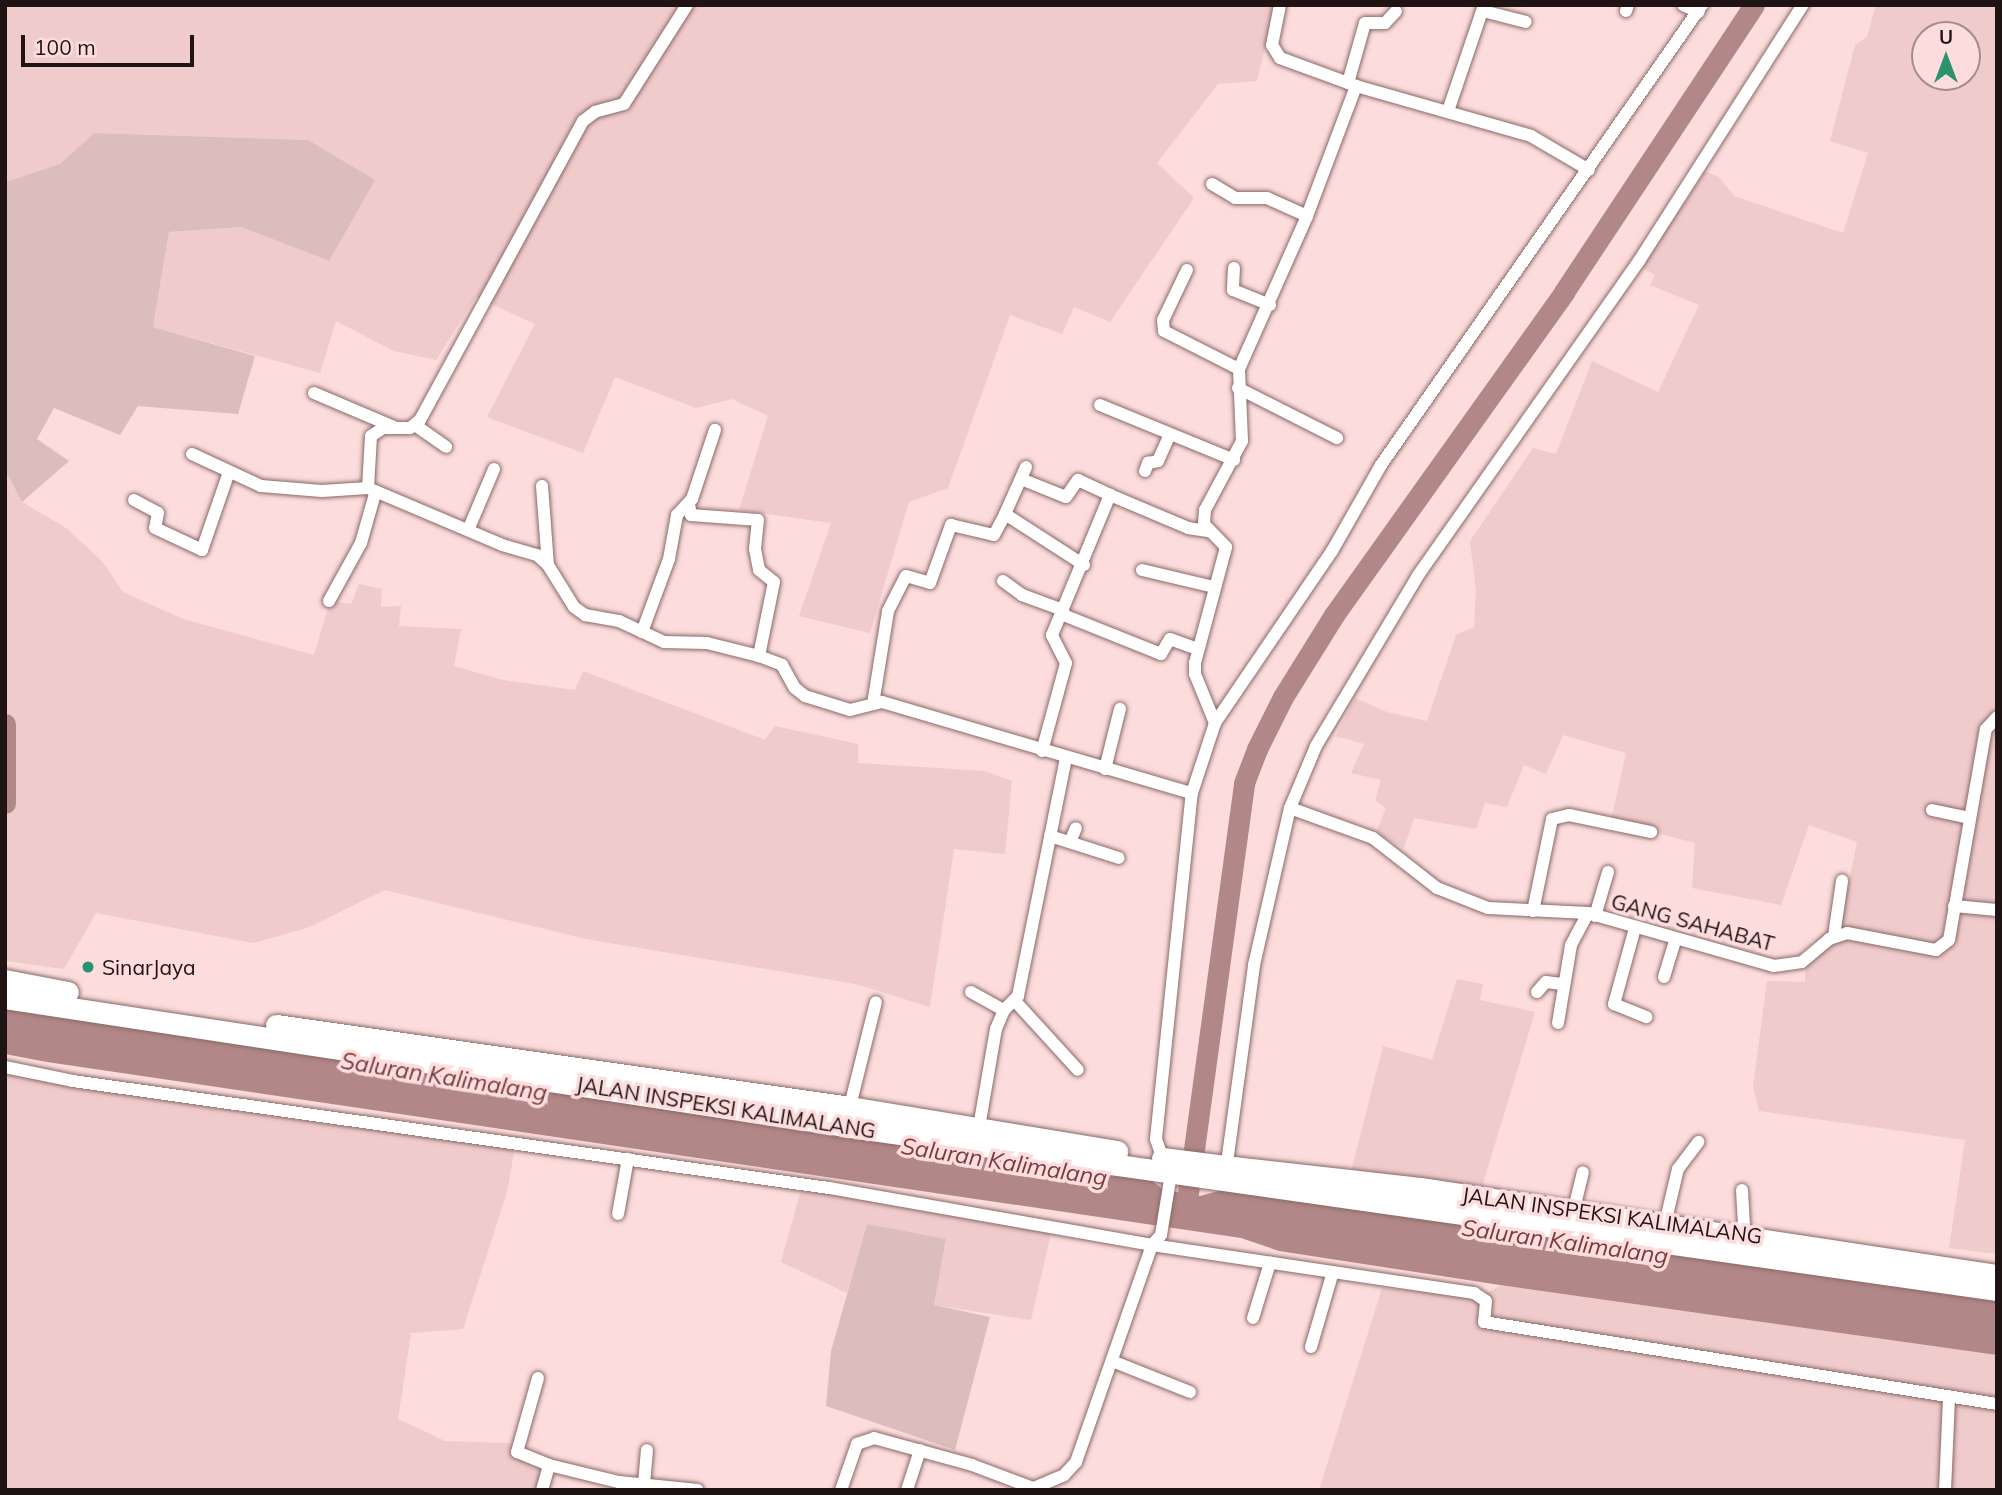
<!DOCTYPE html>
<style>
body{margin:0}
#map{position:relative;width:2002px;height:1495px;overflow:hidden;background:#fcdcdc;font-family:Mulish,sans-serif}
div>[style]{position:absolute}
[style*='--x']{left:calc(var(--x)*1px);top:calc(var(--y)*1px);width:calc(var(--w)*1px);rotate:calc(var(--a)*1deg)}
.built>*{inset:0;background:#f0cbcb}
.green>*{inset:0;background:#dabdbc}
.water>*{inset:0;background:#b28787}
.river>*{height:21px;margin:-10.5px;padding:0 10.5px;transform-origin:10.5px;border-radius:10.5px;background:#b28787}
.roads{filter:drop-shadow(0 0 2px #8a6968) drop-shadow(0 0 2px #8a6968)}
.street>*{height:12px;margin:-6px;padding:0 6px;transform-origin:6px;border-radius:6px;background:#fff}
.primary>*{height:21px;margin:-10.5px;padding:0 10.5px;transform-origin:10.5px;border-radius:10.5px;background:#fff}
.dots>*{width:19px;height:19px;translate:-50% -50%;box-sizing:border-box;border:4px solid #fcdcdc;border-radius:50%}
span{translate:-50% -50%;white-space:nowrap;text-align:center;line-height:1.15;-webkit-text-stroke:7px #fcdcdc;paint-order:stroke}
.street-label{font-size:21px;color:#201313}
.poi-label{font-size:21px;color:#201313}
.left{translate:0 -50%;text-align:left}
.water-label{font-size:23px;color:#773b3e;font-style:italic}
.frame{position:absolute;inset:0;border:7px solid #201313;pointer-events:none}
.north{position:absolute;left:1911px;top:21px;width:70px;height:70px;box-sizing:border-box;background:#fcdcdc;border:2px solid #a48c8c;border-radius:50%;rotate:0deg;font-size:19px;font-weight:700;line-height:28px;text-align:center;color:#201313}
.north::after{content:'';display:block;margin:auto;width:24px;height:32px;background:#2a926f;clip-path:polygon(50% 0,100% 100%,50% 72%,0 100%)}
.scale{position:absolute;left:21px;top:35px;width:173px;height:32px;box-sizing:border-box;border:4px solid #201313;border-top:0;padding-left:9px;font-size:21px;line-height:24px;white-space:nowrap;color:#201313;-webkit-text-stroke:5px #fcdcdc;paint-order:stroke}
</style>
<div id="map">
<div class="built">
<i style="clip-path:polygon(5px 5px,1275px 5px,1257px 81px,1218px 84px,1157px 163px,1194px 198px,1110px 322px,1074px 307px,1062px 334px,1010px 315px,948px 488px,909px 502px,870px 633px,799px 616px,831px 523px,739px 510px,768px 416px,732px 399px,696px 408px,615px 377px,583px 453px,487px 417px,535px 324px,476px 297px,436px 360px,394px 351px,336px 321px,320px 373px,153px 327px,169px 232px,241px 227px,328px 261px,308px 140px,94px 133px,60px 164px,5px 182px)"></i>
<i style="clip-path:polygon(evenodd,1876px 5px,1997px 5px,1997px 1254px,1949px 1248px,1965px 1140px,1759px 1111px,1753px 1087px,1767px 981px,1805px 982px,1805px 956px,1840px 925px,1857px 842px,1809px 825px,1781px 905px,1692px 888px,1695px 843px,1611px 821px,1626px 753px,1563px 735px,1546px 774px,1524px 765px,1507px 807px,1485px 803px,1476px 829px,1414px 818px,1404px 848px,1376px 833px,1386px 808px,1375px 801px,1381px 780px,1351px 773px,1364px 744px,1336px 736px,1355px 698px,1387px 712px,1427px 721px,1456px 635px,1474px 627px,1476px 591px,1470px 541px,1533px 448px,1556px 454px,1592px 361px,1658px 392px,1699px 305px,1650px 285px,1655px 275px,1642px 267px,1705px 171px,1719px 177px,1734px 196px,1843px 233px,1868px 153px,1830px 141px,1855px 45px,1867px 37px,1876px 5px,1925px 35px,1967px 35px,1967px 77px,1925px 77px,1925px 35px)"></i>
<i style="clip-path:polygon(5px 470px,22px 502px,66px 528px,102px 561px,123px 592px,183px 619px,314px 655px,330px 601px,351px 604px,359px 584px,382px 589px,381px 607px,401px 606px,399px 626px,461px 629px,454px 666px,503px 680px,575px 690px,583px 671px,765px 740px,775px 726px,858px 744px,858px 763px,984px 771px,1012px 781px,1005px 854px,954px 849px,930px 1007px,856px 984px,586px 939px,385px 890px,307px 928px,253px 943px,96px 913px,64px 969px,5px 961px)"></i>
<i style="clip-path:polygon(1457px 979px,1483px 984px,1480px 1000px,1535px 1012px,1481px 1190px,1351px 1172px,1383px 1046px,1432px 1060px)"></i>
<i style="clip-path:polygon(5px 1064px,515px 1147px,507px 1192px,463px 1329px,411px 1333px,398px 1419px,445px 1441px,508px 1443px,547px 1460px,539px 1490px,5px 1490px)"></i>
<i style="clip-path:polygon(801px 1190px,1053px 1225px,1031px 1320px,934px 1305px,946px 1240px,867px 1224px,847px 1293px,781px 1262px)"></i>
<i style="clip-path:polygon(1500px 1285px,1997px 1355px,1997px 1490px,1319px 1490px,1382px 1288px,1481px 1297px)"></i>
</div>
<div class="green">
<i style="clip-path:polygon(94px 133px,308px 140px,375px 180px,329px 261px,241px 227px,169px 232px,153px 327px,255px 356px,238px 414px,138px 406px,120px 435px,54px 408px,37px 439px,69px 461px,22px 502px,5px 470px,5px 182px,60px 164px)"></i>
<i style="clip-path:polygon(867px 1224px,946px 1239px,934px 1305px,990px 1317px,955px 1450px,826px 1406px,831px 1351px)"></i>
</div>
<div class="water">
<i style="clip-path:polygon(5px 1009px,1103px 1176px,1147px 1177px,1164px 1190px,1200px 1196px,1226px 1189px,1997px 1300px,1997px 1355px,1500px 1285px,1279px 1251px,1241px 1238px,47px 1062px,5px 1054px)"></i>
</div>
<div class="river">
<i style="--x:5;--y:724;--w:79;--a:90"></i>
<i style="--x:1185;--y:1215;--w:436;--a:-82.2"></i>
<i style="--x:1244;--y:783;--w:36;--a:-69"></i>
<i style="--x:1257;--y:749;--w:58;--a:-63.4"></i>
<i style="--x:1283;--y:697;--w:97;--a:-58.1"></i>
<i style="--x:1334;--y:615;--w:397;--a:-54.5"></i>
<i style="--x:1564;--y:292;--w:344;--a:-56.5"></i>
</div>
<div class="roads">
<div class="street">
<i style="--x:687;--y:5;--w:117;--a:122.5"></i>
<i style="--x:624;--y:104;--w:30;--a:165"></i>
<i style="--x:595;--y:112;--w:15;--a:143"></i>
<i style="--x:583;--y:121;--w:341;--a:118.6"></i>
<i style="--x:420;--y:420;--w:13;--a:141"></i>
<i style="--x:410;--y:428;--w:27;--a:180"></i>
<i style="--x:383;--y:428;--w:14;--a:146"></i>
<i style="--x:371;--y:436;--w:52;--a:93.3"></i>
<i style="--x:368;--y:488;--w:146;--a:23"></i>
<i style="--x:502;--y:545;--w:36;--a:16"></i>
<i style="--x:537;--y:555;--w:15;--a:42"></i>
<i style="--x:548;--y:565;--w:49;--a:58.2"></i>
<i style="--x:574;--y:607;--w:14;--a:36"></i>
<i style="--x:585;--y:615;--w:35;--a:10"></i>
<i style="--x:619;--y:621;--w:50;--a:25"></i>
<i style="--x:664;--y:642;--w:43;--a:1.3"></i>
<i style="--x:707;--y:643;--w:54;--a:14"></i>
<i style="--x:759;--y:656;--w:25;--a:21"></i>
<i style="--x:782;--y:665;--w:26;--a:61"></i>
<i style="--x:795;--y:688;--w:13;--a:39"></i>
<i style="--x:805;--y:696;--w:47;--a:17.3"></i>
<i style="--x:850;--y:710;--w:33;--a:-14"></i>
<i style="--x:882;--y:702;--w:323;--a:16.4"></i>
<i style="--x:1280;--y:5;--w:41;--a:101.3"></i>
<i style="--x:1272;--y:45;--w:15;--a:58"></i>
<i style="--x:1280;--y:58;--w:81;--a:20.2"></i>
<i style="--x:1356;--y:86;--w:182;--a:15.9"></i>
<i style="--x:1531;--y:136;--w:67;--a:30.4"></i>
<i style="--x:1683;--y:5;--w:17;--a:25"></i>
<i style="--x:1483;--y:11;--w:44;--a:14.3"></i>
<i style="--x:1626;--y:11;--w:6;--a:-72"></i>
<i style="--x:1348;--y:83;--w:62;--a:-74.2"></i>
<i style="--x:1365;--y:23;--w:20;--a:0"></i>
<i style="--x:1385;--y:23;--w:16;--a:-47"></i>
<i style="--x:1448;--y:111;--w:112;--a:-71.2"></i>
<i style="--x:1212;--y:184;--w:27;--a:31"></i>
<i style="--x:1235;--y:198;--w:32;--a:0"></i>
<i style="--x:1267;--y:198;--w:44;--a:24.2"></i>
<i style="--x:1234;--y:268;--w:22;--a:93"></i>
<i style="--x:1233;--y:290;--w:40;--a:22"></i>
<i style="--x:1187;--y:270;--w:55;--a:115.6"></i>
<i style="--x:1163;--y:320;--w:11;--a:85"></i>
<i style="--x:1164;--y:331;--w:84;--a:26.9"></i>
<i style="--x:1238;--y:388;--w:111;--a:26.8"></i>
<i style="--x:314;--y:393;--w:87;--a:23"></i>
<i style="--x:1100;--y:405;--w:145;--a:22.3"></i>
<i style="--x:415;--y:425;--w:38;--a:35"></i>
<i style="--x:192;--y:454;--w:76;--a:24.9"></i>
<i style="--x:261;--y:486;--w:61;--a:4.7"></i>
<i style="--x:322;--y:491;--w:46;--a:-3.7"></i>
<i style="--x:1026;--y:467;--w:51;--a:114.1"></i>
<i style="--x:1005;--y:514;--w:94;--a:32.8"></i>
<i style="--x:1145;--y:471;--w:9;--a:-69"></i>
<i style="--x:1148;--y:463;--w:10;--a:-11"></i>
<i style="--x:1158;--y:461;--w:27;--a:-66"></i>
<i style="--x:1021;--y:479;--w:48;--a:21.8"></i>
<i style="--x:1066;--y:497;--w:21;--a:-55"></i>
<i style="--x:1078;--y:480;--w:35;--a:25"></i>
<i style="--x:542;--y:486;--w:79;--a:85.7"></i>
<i style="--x:134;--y:500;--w:27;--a:28"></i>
<i style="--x:158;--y:513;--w:15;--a:101"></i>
<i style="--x:155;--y:528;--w:52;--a:25.1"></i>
<i style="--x:202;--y:550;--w:83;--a:-70.9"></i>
<i style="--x:689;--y:504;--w:11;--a:80"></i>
<i style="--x:691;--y:515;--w:67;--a:4.3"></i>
<i style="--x:758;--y:520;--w:29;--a:96"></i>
<i style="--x:755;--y:549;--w:21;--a:79"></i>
<i style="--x:759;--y:570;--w:19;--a:39"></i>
<i style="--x:774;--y:582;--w:76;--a:101.5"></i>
<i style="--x:469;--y:528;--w:64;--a:-67"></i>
<i style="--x:1142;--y:570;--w:74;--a:13.3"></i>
<i style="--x:1003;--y:581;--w:24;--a:36"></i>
<i style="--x:1022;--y:595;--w:44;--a:20.1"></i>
<i style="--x:329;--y:601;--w:66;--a:-61.1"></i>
<i style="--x:361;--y:543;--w:51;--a:-74.1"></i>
<i style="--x:1061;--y:614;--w:108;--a:21.8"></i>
<i style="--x:1161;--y:654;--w:17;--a:-59"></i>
<i style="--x:1170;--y:639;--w:30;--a:20"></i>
<i style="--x:642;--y:632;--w:78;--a:-69.7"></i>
<i style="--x:669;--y:559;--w:45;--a:-79.7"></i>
<i style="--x:677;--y:515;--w:22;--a:-47"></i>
<i style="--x:692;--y:499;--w:73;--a:-71.6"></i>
<i style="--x:873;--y:704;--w:94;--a:-80.8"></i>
<i style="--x:888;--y:611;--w:39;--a:-63"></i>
<i style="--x:906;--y:576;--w:25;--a:16"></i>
<i style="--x:930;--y:583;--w:62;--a:-70.1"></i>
<i style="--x:951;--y:525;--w:44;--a:13.1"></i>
<i style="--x:994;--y:535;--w:24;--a:-62"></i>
<i style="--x:1215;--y:723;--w:53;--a:-112.2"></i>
<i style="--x:1195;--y:674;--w:11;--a:-90"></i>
<i style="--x:1195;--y:663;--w:120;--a:-75"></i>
<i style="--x:1226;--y:547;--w:32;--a:-134"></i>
<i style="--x:1204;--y:524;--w:14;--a:-86"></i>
<i style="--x:1205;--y:510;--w:78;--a:-61.8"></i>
<i style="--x:1242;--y:441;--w:72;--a:-92.4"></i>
<i style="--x:1239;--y:369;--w:167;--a:-66"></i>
<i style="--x:1307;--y:216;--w:139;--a:-69.3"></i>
<i style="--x:1042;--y:751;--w:91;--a:-74.7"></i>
<i style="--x:1066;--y:663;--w:31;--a:-117"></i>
<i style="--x:1052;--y:635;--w:152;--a:-67.5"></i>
<i style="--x:1110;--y:495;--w:85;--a:22.9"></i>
<i style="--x:1188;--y:528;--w:20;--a:9"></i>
<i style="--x:1105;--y:769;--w:62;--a:-76"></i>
<i style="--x:1290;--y:808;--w:88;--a:19.9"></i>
<i style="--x:1373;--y:838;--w:81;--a:38"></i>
<i style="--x:1437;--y:888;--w:55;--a:21.4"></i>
<i style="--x:1488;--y:908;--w:100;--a:2.9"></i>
<i style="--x:1588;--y:913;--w:193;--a:15.9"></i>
<i style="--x:1774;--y:966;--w:28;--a:-8"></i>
<i style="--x:1802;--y:962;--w:35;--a:-40"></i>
<i style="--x:1829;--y:939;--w:19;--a:-18"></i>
<i style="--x:1847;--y:933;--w:91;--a:10.8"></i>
<i style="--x:1936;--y:950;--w:16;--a:-38"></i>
<i style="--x:1949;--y:940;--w:214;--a:-80.1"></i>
<i style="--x:1986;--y:729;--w:16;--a:-47"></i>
<i style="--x:1932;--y:810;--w:38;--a:12"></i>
<i style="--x:1050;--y:836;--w:72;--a:17.7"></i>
<i style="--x:1070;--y:842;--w:15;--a:-67"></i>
<i style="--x:1954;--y:906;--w:43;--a:5.3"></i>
<i style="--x:1533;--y:911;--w:94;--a:-78.3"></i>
<i style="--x:1552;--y:819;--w:17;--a:-13"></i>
<i style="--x:1569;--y:815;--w:84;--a:11.7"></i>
<i style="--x:1595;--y:916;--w:46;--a:-73.5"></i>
<i style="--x:1635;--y:928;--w:79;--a:105.4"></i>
<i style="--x:1614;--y:1004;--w:35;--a:22"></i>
<i style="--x:1834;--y:936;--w:56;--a:-81.7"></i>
<i style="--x:1664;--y:977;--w:39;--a:-73"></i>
<i style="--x:971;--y:992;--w:38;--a:29"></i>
<i style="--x:1537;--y:992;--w:13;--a:-48"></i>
<i style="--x:1546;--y:982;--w:16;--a:7"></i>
<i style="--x:1015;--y:1001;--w:93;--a:47.6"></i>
<i style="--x:1558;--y:1023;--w:79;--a:-80.5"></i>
<i style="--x:1571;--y:945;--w:36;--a:-62"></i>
<i style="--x:5;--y:1067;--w:69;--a:11.6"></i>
<i style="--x:73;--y:1081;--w:764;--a:8.06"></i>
<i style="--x:829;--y:1188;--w:328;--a:10"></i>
<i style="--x:1152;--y:1245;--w:326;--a:8.5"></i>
<i style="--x:1474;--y:1293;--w:14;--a:34"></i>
<i style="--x:1486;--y:1301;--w:21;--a:95"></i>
<i style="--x:1484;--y:1322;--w:520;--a:9.08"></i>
<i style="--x:849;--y:1110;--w:111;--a:-76"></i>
<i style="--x:978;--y:1133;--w:106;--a:-80.2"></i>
<i style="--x:996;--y:1029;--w:21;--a:-67"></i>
<i style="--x:1004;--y:1010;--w:20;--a:-45"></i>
<i style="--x:1018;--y:996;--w:242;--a:-78.6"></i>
<i style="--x:1226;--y:1170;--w:207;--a:-82.2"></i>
<i style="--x:1254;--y:965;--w:161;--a:-77.1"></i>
<i style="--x:1290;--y:808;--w:67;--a:-67.2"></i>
<i style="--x:1316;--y:746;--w:200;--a:-59.1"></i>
<i style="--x:1419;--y:574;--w:383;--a:-54.9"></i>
<i style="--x:1639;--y:261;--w:304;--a:-57.4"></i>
<i style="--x:1742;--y:1190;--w:53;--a:86.8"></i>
<i style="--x:618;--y:1214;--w:56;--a:-79.7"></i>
<i style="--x:1572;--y:1217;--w:46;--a:-76.3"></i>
<i style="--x:1664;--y:1228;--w:61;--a:-76.7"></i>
<i style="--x:1678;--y:1169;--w:34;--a:-53"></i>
<i style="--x:1253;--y:1318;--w:58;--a:-72.8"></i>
<i style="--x:1311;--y:1347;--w:78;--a:-73.7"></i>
<i style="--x:1112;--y:1361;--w:84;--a:21.7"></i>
<i style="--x:538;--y:1378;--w:77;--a:105.8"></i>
<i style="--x:517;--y:1452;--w:35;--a:22"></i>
<i style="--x:644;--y:1484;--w:34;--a:-85"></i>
<i style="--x:542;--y:1490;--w:26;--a:-74"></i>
<i style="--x:549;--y:1465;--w:72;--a:13.7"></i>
<i style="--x:619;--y:1482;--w:79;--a:5.8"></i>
<i style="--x:841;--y:1490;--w:49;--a:-70.8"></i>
<i style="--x:857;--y:1444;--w:18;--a:-19"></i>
<i style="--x:874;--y:1438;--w:102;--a:15.4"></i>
<i style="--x:972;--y:1465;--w:65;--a:20.7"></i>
<i style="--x:907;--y:1490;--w:42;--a:-72"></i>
<i style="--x:1029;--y:1490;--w:38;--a:-23"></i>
<i style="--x:1064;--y:1475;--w:18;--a:-47"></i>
<i style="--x:1076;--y:1462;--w:230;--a:-70.7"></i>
<i style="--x:1152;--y:1245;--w:13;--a:-48"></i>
<i style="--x:1161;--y:1235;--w:56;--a:-80.7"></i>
<i style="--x:1170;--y:1180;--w:43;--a:-108.9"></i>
<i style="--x:1156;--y:1139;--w:348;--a:-84.1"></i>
<i style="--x:1192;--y:793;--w:74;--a:-71.8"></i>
<i style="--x:1215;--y:723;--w:208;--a:-55.8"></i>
<i style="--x:1332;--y:551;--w:99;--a:-60.3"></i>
<i style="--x:1381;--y:465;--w:561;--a:-55.09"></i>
<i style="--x:1945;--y:1490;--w:92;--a:-87.5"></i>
</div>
<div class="primary">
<i style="--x:5;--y:980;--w:64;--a:10.8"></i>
<i style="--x:5;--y:998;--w:849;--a:8.67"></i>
<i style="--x:844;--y:1126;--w:1165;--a:8.1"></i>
<i style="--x:276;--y:1025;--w:580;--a:8.13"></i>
<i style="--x:850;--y:1107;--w:271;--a:9.4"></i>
<i style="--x:1162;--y:1158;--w:64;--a:7.1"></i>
<i style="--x:1226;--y:1166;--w:20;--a:49"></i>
<i style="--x:1233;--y:1167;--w:188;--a:6.4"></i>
<i style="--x:1420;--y:1188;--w:584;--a:8.57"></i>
</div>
</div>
<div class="dots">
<i style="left:88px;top:967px;background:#2a926f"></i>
</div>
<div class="street-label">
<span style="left:1693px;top:922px;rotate:15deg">GANG SAHABAT</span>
<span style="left:726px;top:1107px;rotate:9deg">JALAN INSPEKSI KALIMALANG</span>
<span style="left:1612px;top:1215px;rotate:8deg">JALAN INSPEKSI KALIMALANG</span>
</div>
<div class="poi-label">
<span class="left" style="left:102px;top:967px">SinarJaya</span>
</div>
<div class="water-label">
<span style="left:444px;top:1077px;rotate:9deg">Saluran Kalimalang</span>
<span style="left:1004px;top:1162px;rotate:9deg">Saluran Kalimalang</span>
<span style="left:1565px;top:1242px;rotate:8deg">Saluran Kalimalang</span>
</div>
<div class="frame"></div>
<div class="north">U</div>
<div class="scale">100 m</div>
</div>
